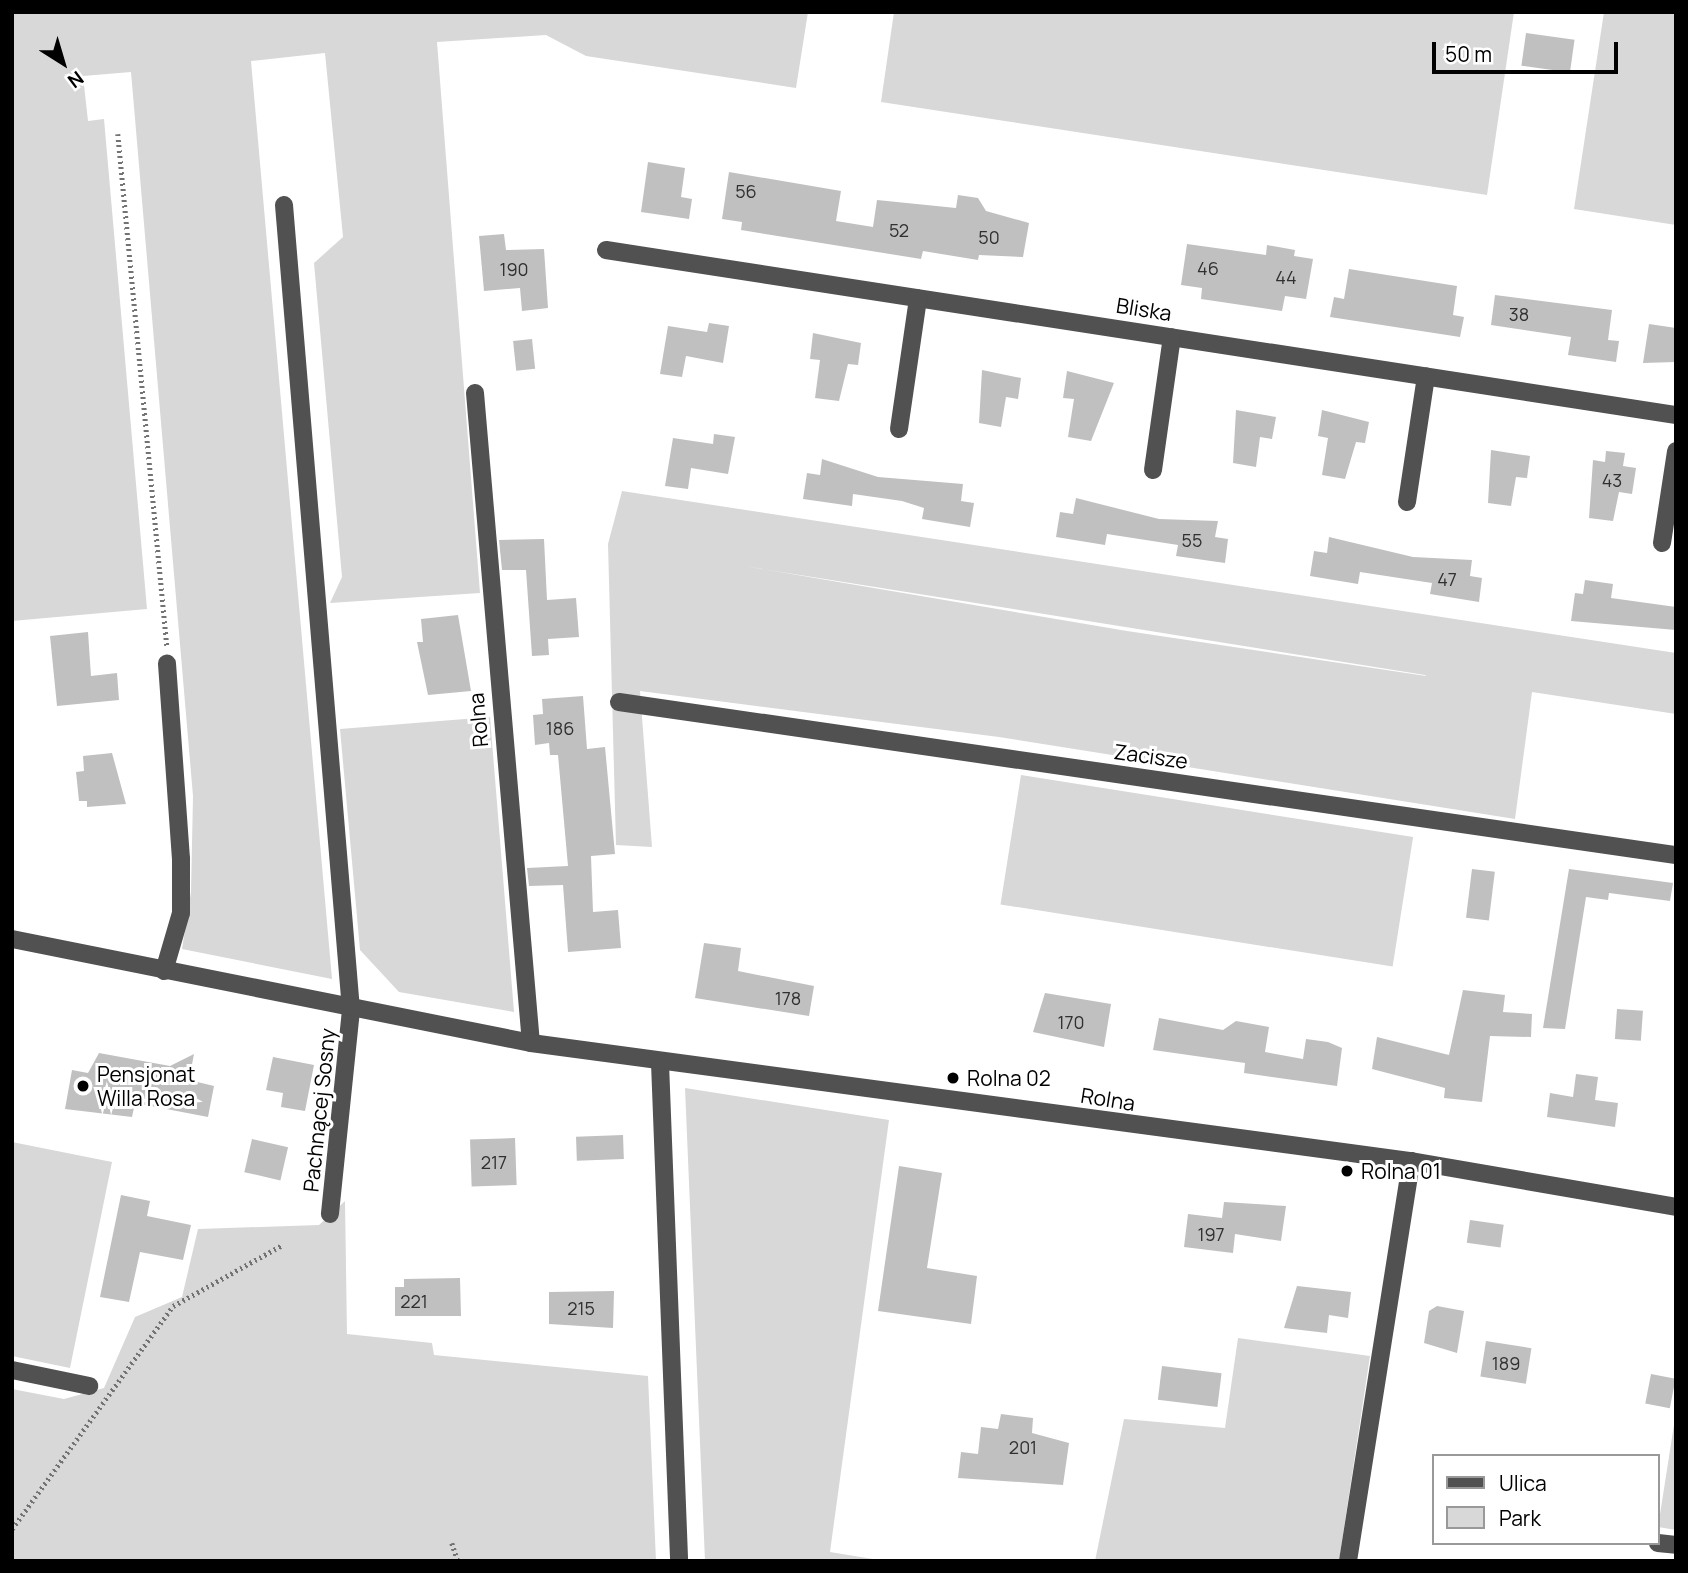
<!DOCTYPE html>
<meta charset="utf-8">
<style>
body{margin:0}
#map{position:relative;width:1688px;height:1573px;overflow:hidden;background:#fff;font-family:Manrope,sans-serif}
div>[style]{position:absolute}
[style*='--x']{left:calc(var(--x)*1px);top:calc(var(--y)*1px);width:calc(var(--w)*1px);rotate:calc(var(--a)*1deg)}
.green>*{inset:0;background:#d8d8d8;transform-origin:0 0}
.building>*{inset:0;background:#c0c0c0;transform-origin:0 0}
.path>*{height:4.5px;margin-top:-2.25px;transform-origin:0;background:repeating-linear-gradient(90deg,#737373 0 2px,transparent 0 5.5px)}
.minor>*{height:18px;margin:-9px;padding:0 9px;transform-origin:9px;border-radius:9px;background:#515151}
.dots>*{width:19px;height:19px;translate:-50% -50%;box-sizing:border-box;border:4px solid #fff;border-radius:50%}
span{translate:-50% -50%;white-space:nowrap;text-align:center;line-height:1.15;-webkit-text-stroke:6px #fff;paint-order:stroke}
.number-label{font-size:18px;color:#303030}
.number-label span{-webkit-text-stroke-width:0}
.street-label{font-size:21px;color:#000}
.poi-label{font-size:21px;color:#000}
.left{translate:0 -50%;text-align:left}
.frame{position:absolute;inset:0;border:14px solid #000;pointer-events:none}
.legend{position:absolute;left:1432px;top:1454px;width:228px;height:91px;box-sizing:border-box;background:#fff;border:2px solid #999;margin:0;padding:9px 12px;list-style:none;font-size:21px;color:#000}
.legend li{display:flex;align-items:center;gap:14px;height:35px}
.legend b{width:35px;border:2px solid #999}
.north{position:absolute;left:28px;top:28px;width:70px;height:70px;-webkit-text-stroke:5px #fff;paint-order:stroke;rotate:143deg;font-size:19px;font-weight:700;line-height:28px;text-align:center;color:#000}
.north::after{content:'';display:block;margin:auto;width:24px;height:32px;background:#000;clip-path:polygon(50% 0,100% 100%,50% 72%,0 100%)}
.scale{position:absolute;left:1432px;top:42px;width:186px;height:32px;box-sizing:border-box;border:4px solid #000;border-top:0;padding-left:9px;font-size:21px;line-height:24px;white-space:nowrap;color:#000;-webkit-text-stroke:5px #fff;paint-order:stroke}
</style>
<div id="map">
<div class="green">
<i style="clip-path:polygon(12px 12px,808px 12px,796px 88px,586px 56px,546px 35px,437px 42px,480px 593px,330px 603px,342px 577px,314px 263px,343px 237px,325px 53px,251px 61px,332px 979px,182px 949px,191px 892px,193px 796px,131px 72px,83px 76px,88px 121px,104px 119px,147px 609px,12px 621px)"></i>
<i style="clip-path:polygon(894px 12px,1514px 12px,1487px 195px,881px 102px)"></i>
<i style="clip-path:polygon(1604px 12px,1676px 12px,1676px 225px,1574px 209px)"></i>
<i style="clip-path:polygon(evenodd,622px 491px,1676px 653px,1676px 714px,1532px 692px,1515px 819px,999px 737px,640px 691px,652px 847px,616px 845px,608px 544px,622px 491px,744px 566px,1425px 675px,1426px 676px,1127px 631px,744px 566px)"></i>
<i style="clip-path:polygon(490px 717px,514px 1012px,399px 992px,360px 950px,340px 729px)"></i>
<i style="left:1021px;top:775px;width:397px;height:131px;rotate:9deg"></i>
<i style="clip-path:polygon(685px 1088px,889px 1120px,830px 1552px,885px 1561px,705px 1561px)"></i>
<i style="clip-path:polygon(12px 1142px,112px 1162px,70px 1368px,12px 1356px)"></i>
<i style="clip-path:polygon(345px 1201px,347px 1334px,432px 1343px,434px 1355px,648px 1376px,656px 1561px,12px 1561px,12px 1389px,64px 1399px,104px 1388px,135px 1317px,182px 1297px,198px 1229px,319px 1225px)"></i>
<i style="clip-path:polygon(1238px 1338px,1370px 1356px,1339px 1561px,1095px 1561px,1124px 1419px,1225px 1428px)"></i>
<i style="clip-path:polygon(1676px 1412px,1676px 1530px,1658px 1527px)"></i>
</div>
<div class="building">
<i style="left:1526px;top:33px;width:49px;height:33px;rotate:8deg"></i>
<i style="clip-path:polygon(648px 162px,685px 168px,681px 197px,692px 199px,689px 219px,641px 212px)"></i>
<i style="clip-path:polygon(729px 172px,841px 191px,836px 221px,873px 227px,877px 200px,956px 208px,958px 195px,978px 198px,986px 211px,1029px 223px,1023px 257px,979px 255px,978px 260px,923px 251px,921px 259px,741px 230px,742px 222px,722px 219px)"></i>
<i style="clip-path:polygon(504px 234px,506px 250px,544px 249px,548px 308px,522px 311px,520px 288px,484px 291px,479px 236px)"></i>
<i style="clip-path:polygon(1187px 244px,1266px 255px,1267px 245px,1295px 250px,1294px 256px,1313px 259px,1306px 299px,1285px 296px,1282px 311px,1201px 299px,1202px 288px,1181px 285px)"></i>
<i style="clip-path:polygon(1349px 269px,1457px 286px,1453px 315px,1464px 317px,1460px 337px,1330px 317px,1334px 297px,1344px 299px)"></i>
<i style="clip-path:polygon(1495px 295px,1612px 310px,1608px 340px,1619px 341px,1616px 362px,1568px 355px,1571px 337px,1491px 325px)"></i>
<i style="clip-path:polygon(709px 323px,729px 326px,723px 363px,686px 356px,682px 377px,660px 374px,668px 326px,707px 332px)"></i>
<i style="clip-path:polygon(1649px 324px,1676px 328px,1676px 362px,1643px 363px)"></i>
<i style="clip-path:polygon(813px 333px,861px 343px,858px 365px,848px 364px,839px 401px,815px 398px,820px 360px,810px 359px)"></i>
<i style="left:532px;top:339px;width:30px;height:19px;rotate:84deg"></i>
<i style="clip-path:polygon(982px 370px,1021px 378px,1018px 399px,1006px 397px,1001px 427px,979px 423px)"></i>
<i style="clip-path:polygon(1067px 371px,1114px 383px,1091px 441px,1068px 437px,1074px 399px,1063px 398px)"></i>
<i style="clip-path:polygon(1236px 410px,1276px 417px,1272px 439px,1260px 437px,1256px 467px,1233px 463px)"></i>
<i style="clip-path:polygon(1322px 410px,1369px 422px,1365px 443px,1356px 442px,1345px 479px,1322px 475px,1328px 438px,1318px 436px)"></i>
<i style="clip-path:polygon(714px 434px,735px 437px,728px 474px,691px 468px,688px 489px,665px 486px,673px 438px,713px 444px)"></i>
<i style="clip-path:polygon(1491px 450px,1530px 456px,1527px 478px,1516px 477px,1511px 506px,1488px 503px)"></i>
<i style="clip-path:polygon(1606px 451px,1625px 453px,1623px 466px,1636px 468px,1632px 494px,1619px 492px,1613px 521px,1589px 518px,1593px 460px,1605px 462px)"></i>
<i style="clip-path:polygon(822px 459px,878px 477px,963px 484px,961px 501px,974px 503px,970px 527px,922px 519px,924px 508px,902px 501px,853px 494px,852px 506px,803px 499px,807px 473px,820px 475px)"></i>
<i style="clip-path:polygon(1076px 498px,1159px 519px,1218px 521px,1215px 537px,1228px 539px,1225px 563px,1176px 556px,1178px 545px,1107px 534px,1105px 545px,1056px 537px,1060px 512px,1073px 514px)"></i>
<i style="clip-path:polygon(1329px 537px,1413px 557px,1472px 560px,1470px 576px,1482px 578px,1479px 602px,1430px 594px,1432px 583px,1360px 572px,1358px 584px,1310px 576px,1314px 551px,1327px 553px)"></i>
<i style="clip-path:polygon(544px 539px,547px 600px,576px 598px,579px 637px,548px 639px,549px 655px,532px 656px,526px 570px,502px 570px,499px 540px)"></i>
<i style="clip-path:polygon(1585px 580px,1613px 584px,1611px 598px,1676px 607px,1676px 630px,1571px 621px,1575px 593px,1583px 594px)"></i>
<i style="clip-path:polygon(458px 615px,471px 691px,428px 695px,417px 642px,423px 642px,421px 619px)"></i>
<i style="clip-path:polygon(88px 632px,91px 676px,117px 673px,119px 700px,57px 706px,50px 636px)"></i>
<i style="clip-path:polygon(583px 696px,587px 749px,605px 747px,615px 854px,591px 856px,593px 912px,618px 910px,621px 948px,568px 952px,563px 885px,529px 886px,527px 868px,568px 866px,558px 755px,550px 755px,549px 743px,535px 745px,533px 715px,543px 714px,542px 699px)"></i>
<i style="clip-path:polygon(112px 753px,126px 804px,87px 807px,87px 801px,79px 801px,76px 772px,84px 771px,83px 756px)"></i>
<i style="left:1472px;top:869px;width:23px;height:49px;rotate:7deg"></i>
<i style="clip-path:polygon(1569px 869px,1673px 883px,1670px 901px,1609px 893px,1608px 900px,1586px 897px,1565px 1029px,1543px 1028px)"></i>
<i style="clip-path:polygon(704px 943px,741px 948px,738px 971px,814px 986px,809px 1016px,695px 998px)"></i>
<i style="clip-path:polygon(1463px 990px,1505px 995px,1503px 1012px,1532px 1014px,1531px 1037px,1490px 1036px,1482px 1102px,1444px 1098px,1445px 1088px,1372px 1069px,1377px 1037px,1449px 1055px)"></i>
<i style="clip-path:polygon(1045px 993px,1111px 1004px,1104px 1047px,1033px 1032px)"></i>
<i style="left:1617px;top:1009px;width:26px;height:30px;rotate:4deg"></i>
<i style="clip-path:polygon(1159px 1018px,1223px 1030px,1236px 1021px,1269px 1027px,1265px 1052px,1303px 1059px,1306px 1039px,1328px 1042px,1342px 1048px,1337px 1086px,1244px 1073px,1245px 1063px,1153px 1050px)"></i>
<i style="clip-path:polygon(99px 1053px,170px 1066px,194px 1054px,189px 1080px,214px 1086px,208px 1117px,135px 1103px,132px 1117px,65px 1109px,72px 1070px,88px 1073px)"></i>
<i style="clip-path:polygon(273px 1057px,314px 1065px,305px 1111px,281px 1107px,283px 1093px,266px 1090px)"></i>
<i style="clip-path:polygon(1576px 1074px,1598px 1077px,1595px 1100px,1618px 1103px,1615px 1127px,1547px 1117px,1550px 1093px,1573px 1097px)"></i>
<i style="left:623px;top:1135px;width:24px;height:47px;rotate:88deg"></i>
<i style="left:515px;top:1138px;width:47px;height:45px;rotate:88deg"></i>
<i style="left:252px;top:1139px;width:37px;height:34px;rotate:13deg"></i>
<i style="clip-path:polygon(899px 1166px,942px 1173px,927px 1268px,977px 1276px,971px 1324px,878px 1311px)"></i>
<i style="clip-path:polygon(121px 1195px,150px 1201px,147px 1216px,191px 1225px,183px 1260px,140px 1252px,129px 1302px,100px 1297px)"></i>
<i style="clip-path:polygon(1224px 1202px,1286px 1206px,1281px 1241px,1235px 1234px,1233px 1253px,1184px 1247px,1188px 1214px,1222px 1218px)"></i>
<i style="left:1470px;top:1220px;width:34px;height:23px;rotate:8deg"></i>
<i style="clip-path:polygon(460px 1278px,461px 1316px,395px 1316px,395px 1287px,404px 1287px,404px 1279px)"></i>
<i style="clip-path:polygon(1297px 1286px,1351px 1292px,1348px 1318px,1329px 1315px,1327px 1333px,1284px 1328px)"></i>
<i style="clip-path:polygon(614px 1291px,613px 1328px,549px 1324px,549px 1292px)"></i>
<i style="clip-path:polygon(1437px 1306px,1464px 1311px,1457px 1353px,1424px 1343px,1429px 1311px)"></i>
<i style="left:1486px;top:1341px;width:46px;height:36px;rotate:9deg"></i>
<i style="left:1162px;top:1366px;width:60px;height:34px;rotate:7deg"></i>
<i style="left:1651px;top:1374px;width:25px;height:30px;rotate:11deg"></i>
<i style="clip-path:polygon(1001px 1414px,1033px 1418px,1032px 1433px,1069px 1443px,1063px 1485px,958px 1478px,961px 1452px,978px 1454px,981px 1427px,998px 1429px)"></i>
</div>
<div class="path">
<i style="--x:118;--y:134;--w:514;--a:84.53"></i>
<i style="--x:12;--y:1529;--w:275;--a:-54.2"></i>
<i style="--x:173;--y:1306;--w:125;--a:-29.2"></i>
<i style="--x:452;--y:1543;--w:19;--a:72"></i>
</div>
<div class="minor">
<i style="--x:284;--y:205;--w:808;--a:85.24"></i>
<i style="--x:351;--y:1010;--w:205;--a:95.9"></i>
<i style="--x:606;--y:250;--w:1083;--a:8.77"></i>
<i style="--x:475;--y:393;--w:652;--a:85.08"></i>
<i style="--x:899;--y:429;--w:132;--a:-81.7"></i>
<i style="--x:1153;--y:470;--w:134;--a:-81.9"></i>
<i style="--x:1407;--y:502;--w:127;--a:-81.4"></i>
<i style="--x:1662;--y:543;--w:93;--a:-81.3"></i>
<i style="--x:619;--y:702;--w:1068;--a:8.24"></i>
<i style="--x:12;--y:939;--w:529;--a:11.33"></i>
<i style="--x:531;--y:1043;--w:888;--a:7.64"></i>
<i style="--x:1411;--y:1161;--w:269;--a:9.8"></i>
<i style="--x:164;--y:971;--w:60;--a:-73.7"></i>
<i style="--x:181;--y:913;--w:54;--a:-90"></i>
<i style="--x:181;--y:859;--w:196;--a:-94.1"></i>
<i style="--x:660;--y:1063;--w:498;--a:87.8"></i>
<i style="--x:12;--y:1370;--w:79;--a:11.7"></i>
<i style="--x:1658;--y:1543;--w:18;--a:6"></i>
<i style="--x:1348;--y:1561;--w:405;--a:-81"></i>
</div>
<div class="dots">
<i style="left:953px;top:1078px;background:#000"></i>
<i style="left:83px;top:1086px;background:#000"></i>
<i style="left:1347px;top:1171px;background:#000"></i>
</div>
<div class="number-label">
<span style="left:746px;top:191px">56</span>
<span style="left:899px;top:230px">52</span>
<span style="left:989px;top:237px">50</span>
<span style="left:1208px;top:268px">46</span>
<span style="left:514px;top:269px">190</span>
<span style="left:1286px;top:277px">44</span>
<span style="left:1519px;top:314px">38</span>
<span style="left:1612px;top:480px">43</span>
<span style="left:1192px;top:540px">55</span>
<span style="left:1447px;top:579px">47</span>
<span style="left:560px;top:728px">186</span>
<span style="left:788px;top:998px">178</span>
<span style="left:1071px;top:1022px">170</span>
<span style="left:494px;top:1162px">217</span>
<span style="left:1211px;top:1234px">197</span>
<span style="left:414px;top:1301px">221</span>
<span style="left:581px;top:1308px">215</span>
<span style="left:1506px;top:1363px">189</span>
<span style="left:1023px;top:1447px">201</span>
</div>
<div class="street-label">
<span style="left:1144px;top:309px;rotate:9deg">Bliska</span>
<span style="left:478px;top:720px;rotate:-95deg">Rolna</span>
<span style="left:1151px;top:756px;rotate:8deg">Zacisze</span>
<span style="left:1108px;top:1099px;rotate:9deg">Rolna</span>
<span style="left:319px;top:1110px;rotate:-84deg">Pachnącej Sosny</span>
</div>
<div class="poi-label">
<span class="left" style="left:97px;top:1086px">Pensjonat<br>Willa Rosa</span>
<span class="left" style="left:967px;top:1078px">Rolna 02</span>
<span class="left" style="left:1361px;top:1171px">Rolna 01</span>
</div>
<div class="frame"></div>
<ul class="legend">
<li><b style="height:9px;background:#515151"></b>Ulica</li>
<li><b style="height:19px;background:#d8d8d8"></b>Park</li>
</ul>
<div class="north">N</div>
<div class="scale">50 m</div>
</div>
